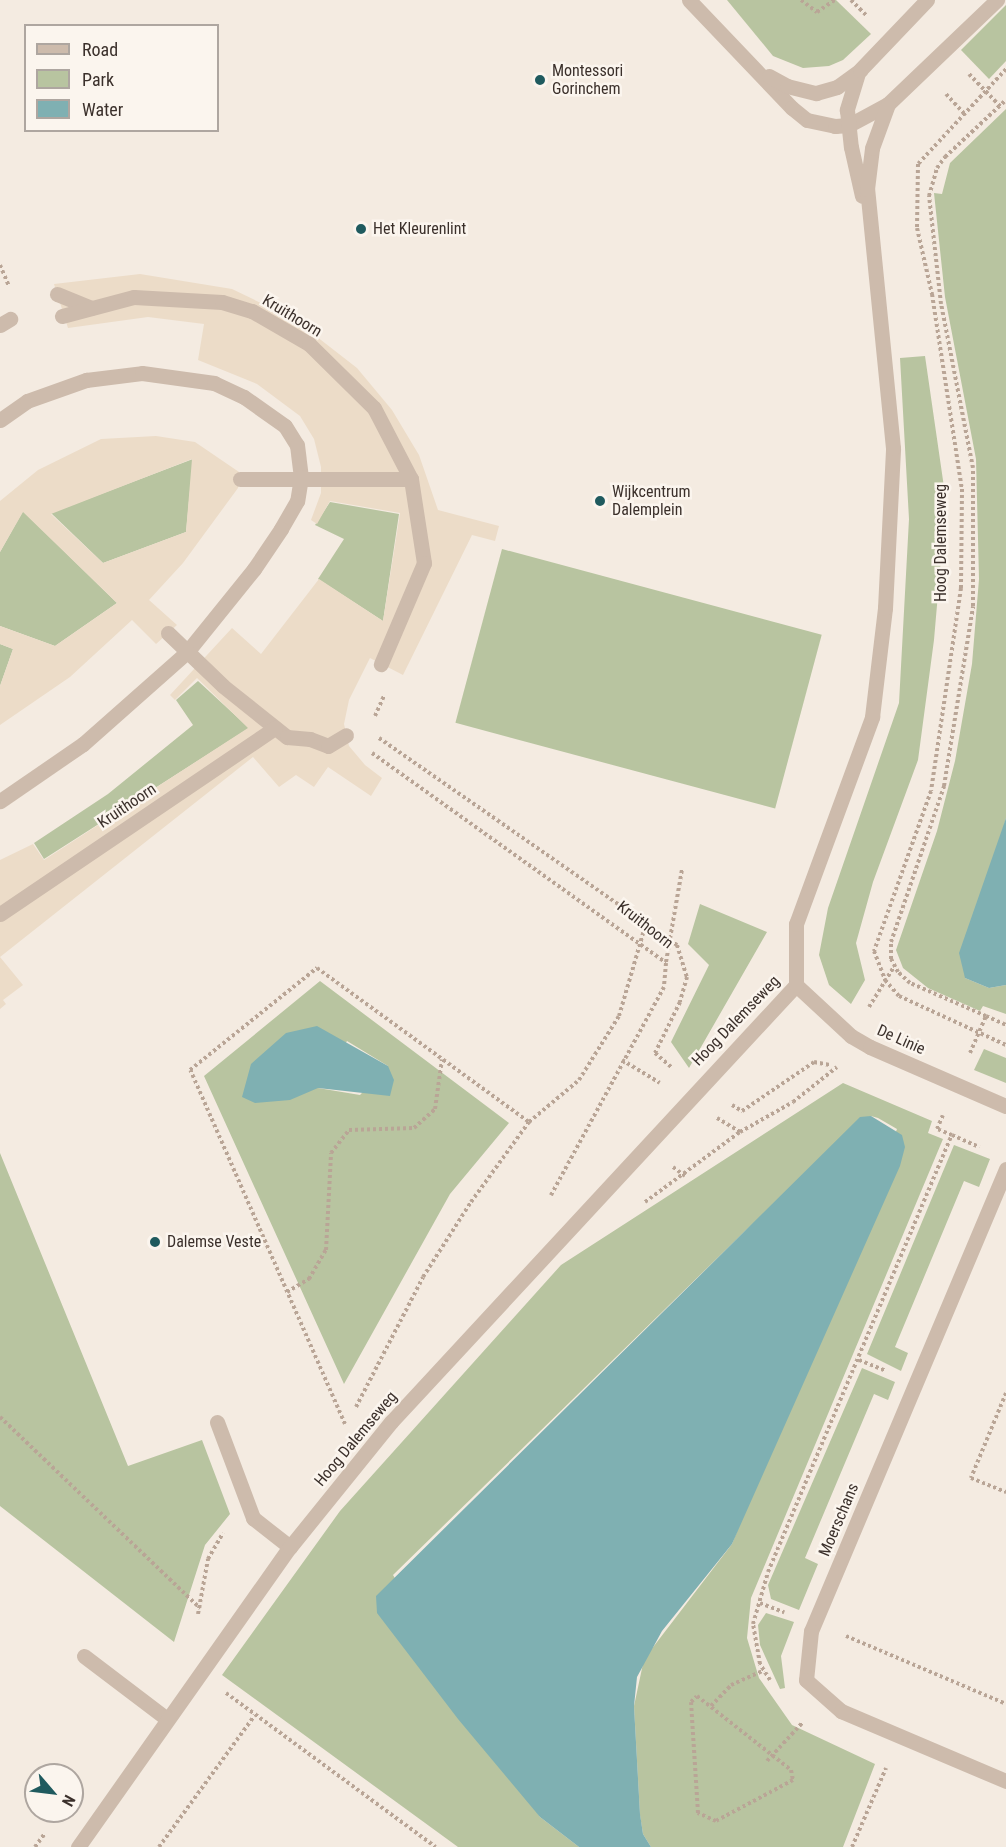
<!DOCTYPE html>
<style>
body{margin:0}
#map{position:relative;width:1006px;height:1847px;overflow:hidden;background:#f4ebe1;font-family:"Roboto Condensed",sans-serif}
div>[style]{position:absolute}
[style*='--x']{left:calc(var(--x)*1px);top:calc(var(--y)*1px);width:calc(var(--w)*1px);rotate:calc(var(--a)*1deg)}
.green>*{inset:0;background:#b8c4a0;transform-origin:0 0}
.plaza>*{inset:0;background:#ecdcc8}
.water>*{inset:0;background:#7fb0b2}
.path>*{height:4px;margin-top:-2px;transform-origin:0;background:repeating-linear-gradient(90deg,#b9a596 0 3px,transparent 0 6px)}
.lane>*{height:15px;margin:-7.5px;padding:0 7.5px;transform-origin:7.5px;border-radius:7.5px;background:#cdbbac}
.street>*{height:15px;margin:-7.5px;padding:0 7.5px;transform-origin:7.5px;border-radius:7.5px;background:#cdbbac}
.dots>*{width:16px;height:16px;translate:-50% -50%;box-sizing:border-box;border:3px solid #fbf5ee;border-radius:50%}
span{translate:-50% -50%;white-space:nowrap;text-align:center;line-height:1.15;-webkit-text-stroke:5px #fbf5ee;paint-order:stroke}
.poi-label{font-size:16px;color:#3b302b}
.left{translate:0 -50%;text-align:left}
.street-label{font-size:16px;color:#3b302b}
.legend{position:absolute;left:24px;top:24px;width:195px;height:108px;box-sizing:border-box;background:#fbf5ee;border:2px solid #aea6a0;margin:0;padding:8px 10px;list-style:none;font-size:18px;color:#3b302b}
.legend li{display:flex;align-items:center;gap:12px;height:30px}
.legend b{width:30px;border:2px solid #aea6a0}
.north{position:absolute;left:24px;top:1763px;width:60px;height:60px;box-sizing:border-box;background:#fbf5ee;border:2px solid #aea6a0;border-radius:50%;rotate:118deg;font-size:16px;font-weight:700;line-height:24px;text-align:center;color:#3b302b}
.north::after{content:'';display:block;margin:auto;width:21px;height:27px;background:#1f5a5e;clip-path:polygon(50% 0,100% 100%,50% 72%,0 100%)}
</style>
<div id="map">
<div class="green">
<i style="clip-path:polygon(727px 0,836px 0,871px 34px,843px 60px,829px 66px,803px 68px,773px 56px)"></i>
<i style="clip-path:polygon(1006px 5px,1006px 61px,989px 79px,961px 50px)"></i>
<i style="clip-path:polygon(1006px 109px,1006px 818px,965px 978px,989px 988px,1006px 985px,1006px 1014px,983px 1006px,980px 1011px,928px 988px,903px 968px,896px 950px,937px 831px,955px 761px,972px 664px,979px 579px,976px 459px,945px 297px,934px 193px,942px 194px,950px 163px)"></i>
<i style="clip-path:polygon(925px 356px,946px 501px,934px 640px,918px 760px,873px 882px,856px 943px,865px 980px,851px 1004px,829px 985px,819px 955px,828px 908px,899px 703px,909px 519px,900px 358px)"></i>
<i style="clip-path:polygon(193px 459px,186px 532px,103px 563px,51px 513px)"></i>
<i style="clip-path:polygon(330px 502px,399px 514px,383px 621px,318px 579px,344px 539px,315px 525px)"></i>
<i style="clip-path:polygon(23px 511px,117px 603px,55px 646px,0 626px,0 552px)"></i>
<i style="left:502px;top:549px;width:331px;height:180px;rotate:15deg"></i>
<i style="clip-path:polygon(0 644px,13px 649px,0 686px)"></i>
<i style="clip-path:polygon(198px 681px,249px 728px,44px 859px,34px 843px,108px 794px,193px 725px,176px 700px)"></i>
<i style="clip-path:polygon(700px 904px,767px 932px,689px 1068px,671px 1042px,709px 965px,688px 944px)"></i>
<i style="clip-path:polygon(evenodd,320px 981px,509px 1123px,450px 1194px,344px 1384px,204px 1076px,320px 981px,347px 1041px,388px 1066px,360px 1095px,318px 1088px,347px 1041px)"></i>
<i style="clip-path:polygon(984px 1049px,1006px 1058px,1006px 1083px,974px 1070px)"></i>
<i style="clip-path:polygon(843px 1083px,932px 1121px,928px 1133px,943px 1139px,751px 1598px,747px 1638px,759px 1678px,792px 1725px,875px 1764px,843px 1847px,651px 1847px,643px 1834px,640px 1815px,634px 1706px,644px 1659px,732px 1544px,897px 1129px,878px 1118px,871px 1116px,745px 1231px,393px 1575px,540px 1817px,579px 1847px,458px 1847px,222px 1675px,340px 1511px,561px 1265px)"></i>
<i style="clip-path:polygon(954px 1145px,990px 1159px,979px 1187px,964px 1181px,895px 1347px,908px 1353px,901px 1371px,867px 1354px)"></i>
<i style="clip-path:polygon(0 1153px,128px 1466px,202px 1440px,230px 1514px,205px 1545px,174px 1642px,0 1506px)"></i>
<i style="clip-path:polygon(862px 1368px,895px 1382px,888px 1400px,874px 1394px,805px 1558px,818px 1564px,799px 1610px,771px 1599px,768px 1585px)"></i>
<i style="clip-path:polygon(766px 1613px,794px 1622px,781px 1656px,785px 1688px,780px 1689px,760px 1645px,758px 1625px)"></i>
</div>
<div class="plaza">
<i style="clip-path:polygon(140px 274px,232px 289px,294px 319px,357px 368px,392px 410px,419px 455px,438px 510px,499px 526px,495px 541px,472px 535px,403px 675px,370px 658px,349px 700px,344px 724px,349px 746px,365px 765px,382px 778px,371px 796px,328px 767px,314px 787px,296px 775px,279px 787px,253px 757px,0 957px,23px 985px,3px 1000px,6px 1004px,0 1009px,0 860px,33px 844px,44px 860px,248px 728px,197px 678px,175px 700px,170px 695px,232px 628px,261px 654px,319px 579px,383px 621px,400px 513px,330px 501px,317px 524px,311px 520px,321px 493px,321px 467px,314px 439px,300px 416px,257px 384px,198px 360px,204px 324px,148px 317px,68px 328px,54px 284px)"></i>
<i style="clip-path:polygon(evenodd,156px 436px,195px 442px,239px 472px,240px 479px,238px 488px,183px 563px,149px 600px,177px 625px,156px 644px,132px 620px,70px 677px,0 725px,0 686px,13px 649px,0 644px,0 626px,55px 646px,117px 603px,23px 512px,0 552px,0 501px,38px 470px,101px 439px,156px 436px,192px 459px,186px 532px,103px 563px,51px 514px,192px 459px)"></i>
</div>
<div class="water">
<i style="clip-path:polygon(1006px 818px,1006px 985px,989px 988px,965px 978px,959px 953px)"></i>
<i style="clip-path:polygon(317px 1026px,388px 1066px,394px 1080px,390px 1096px,318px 1088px,290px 1100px,255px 1103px,242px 1097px,251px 1064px,286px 1033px)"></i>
<i style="clip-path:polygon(871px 1116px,902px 1135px,905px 1147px,900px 1166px,732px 1544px,662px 1631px,637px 1677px,634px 1706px,640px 1814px,643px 1834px,651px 1847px,579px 1847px,540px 1817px,458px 1719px,377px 1613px,376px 1596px,860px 1117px)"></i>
</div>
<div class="path">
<i style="--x:801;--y:0;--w:20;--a:37"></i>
<i style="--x:817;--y:12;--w:22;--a:-34"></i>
<i style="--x:851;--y:0;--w:21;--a:45"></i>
<i style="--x:1006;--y:69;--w:129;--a:132.8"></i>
<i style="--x:918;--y:164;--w:64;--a:90.9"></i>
<i style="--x:917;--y:228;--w:68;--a:77.2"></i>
<i style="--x:932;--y:294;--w:197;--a:81.3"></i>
<i style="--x:962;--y:489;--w:99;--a:90.6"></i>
<i style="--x:961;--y:588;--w:205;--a:98.4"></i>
<i style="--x:931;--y:791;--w:170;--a:109.6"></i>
<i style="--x:874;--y:951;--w:31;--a:69"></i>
<i style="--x:885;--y:980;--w:21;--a:49"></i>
<i style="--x:899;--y:996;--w:118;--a:24.6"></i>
<i style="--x:969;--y:74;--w:45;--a:45.9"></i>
<i style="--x:946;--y:94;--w:26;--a:47"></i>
<i style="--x:0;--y:265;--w:23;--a:67"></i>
<i style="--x:375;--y:716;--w:22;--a:-66"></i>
<i style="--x:379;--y:738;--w:363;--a:34.8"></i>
<i style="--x:677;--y:945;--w:34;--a:73"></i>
<i style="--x:687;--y:977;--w:26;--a:106"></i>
<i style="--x:680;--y:1002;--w:57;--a:116.1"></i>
<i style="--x:655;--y:1053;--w:23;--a:41"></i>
<i style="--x:372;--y:753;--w:361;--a:35.5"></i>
<i style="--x:666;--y:963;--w:24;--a:95"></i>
<i style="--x:664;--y:987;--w:237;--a:118.5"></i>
<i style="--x:666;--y:962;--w:94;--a:-80.2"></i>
<i style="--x:869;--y:1007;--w:49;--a:-58.2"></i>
<i style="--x:986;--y:1016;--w:83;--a:-156.5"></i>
<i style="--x:910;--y:983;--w:16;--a:-137"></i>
<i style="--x:898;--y:972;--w:15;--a:-118"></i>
<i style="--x:891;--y:959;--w:17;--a:-90"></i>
<i style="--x:891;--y:942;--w:165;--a:-71.2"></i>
<i style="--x:944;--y:786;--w:182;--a:-80.8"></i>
<i style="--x:973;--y:606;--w:138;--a:-90"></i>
<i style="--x:973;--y:468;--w:167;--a:-101"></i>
<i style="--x:941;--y:304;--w:109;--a:-96.3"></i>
<i style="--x:929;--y:196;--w:29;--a:-74"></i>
<i style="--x:937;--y:168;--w:14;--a:-54"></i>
<i style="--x:945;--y:157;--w:83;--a:-43.1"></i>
<i style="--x:970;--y:1053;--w:40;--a:-66.6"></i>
<i style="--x:986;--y:1016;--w:22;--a:24"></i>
<i style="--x:622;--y:1060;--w:44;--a:31.2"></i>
<i style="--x:732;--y:1105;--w:12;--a:31"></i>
<i style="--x:742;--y:1111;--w:87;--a:-34.2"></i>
<i style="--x:814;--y:1062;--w:16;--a:11"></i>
<i style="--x:717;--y:1118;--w:27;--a:31"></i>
<i style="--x:952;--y:1135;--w:30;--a:24"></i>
<i style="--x:673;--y:1167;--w:15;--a:37"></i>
<i style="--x:645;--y:1202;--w:118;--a:-36.4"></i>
<i style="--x:740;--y:1132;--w:61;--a:-29.5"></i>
<i style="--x:793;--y:1102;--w:56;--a:-38.5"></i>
<i style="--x:287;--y:1292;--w:26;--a:-31"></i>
<i style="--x:309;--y:1279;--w:34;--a:-60"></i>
<i style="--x:326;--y:1250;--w:97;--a:-87"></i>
<i style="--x:331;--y:1153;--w:29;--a:-52"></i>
<i style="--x:349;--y:1130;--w:65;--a:-1.8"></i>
<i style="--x:414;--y:1128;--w:28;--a:-42"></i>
<i style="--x:435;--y:1109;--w:50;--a:-82"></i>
<i style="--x:859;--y:1360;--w:29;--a:22"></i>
<i style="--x:1006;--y:1393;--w:92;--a:112.4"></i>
<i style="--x:971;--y:1478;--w:38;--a:22"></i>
<i style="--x:356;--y:1407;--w:146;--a:-62.7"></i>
<i style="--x:423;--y:1277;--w:89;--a:-57.4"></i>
<i style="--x:471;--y:1202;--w:99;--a:-54.1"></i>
<i style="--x:529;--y:1122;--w:65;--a:-40"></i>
<i style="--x:579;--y:1080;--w:75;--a:-58"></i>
<i style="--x:619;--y:1016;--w:97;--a:-73.8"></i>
<i style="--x:0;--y:1417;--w:277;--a:43.7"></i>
<i style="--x:345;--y:1424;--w:386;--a:-113.6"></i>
<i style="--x:190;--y:1070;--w:163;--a:-38.8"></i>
<i style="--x:317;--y:968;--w:262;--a:36"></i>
<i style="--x:760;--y:1603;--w:26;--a:21"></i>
<i style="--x:198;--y:1614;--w:56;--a:-79.7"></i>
<i style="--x:208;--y:1559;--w:30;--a:-60"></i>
<i style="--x:846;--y:1636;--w:174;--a:23"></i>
<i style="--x:770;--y:1680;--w:19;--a:-122"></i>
<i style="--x:760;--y:1664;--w:41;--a:-99.9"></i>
<i style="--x:753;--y:1624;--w:54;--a:-73.9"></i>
<i style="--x:768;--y:1572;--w:474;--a:-67.2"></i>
<i style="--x:952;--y:1135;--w:16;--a:-158"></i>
<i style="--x:937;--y:1129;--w:15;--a:-67"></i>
<i style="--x:226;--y:1693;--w:260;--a:36.3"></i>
<i style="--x:697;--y:1696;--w:120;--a:38.2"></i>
<i style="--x:791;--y:1770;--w:10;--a:79"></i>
<i style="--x:793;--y:1780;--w:87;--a:152"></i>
<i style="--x:716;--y:1821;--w:20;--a:-156"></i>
<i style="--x:698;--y:1813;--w:111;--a:-93.6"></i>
<i style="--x:691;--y:1702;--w:8;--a:-45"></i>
<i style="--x:711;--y:1706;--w:29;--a:-46"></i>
<i style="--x:731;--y:1685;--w:36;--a:-24"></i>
<i style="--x:767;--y:1761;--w:53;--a:-47.3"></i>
<i style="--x:35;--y:1847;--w:17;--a:-54"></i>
<i style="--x:159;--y:1847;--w:163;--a:-54"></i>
<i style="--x:852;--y:1847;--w:86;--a:-66.7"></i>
</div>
<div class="lane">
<i style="--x:217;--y:1422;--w:103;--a:69.4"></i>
<i style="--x:253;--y:1518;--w:47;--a:38.1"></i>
<i style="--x:84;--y:1656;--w:104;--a:37.2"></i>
</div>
<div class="street">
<i style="--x:689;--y:0;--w:149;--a:46.4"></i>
<i style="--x:792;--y:108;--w:19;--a:39"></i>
<i style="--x:807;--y:120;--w:29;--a:12"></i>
<i style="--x:835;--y:126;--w:14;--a:-4"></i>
<i style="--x:849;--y:125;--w:44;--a:-28.3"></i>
<i style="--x:888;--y:104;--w:151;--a:-43.7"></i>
<i style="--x:858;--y:73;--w:39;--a:107"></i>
<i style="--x:847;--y:110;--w:37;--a:84"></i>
<i style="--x:851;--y:147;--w:50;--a:77.3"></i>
<i style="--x:769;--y:76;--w:21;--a:29"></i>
<i style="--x:787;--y:86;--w:30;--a:14"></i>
<i style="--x:816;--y:93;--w:22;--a:-16"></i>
<i style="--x:837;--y:87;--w:29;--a:-36"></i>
<i style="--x:860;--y:70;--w:97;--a:-46.3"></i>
<i style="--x:57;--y:294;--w:37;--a:22"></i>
<i style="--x:62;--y:316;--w:74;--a:-14.8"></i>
<i style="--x:134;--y:297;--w:88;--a:3.3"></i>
<i style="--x:222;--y:302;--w:31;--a:17"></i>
<i style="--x:252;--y:311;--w:66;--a:30.1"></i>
<i style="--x:309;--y:344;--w:91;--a:44.6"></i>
<i style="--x:374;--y:408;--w:80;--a:62.5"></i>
<i style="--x:411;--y:479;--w:85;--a:81.2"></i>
<i style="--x:424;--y:563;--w:110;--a:113.1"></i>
<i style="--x:0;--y:325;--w:12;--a:-31"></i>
<i style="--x:0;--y:420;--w:33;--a:-35"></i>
<i style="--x:27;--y:401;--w:63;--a:-19.6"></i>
<i style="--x:86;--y:380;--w:56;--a:-7.1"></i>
<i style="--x:142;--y:373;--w:73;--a:7.9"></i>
<i style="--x:214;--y:383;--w:33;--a:25"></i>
<i style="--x:244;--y:397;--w:50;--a:35.3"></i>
<i style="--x:285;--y:426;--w:22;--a:58"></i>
<i style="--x:297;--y:445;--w:32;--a:83"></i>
<i style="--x:301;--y:477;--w:24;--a:99"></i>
<i style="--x:297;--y:501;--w:32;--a:120"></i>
<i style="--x:281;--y:529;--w:48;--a:124"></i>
<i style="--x:254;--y:569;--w:107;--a:128.9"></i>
<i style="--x:187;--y:652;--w:139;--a:138.5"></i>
<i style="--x:83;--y:744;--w:101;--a:145.5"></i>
<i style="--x:240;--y:479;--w:171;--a:0"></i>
<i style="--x:168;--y:633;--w:76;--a:43.9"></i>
<i style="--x:223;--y:686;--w:82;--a:38.6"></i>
<i style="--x:287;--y:737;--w:23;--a:5"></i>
<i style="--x:310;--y:739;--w:19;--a:21"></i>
<i style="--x:328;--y:746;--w:21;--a:-31"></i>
<i style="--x:0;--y:914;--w:332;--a:-34.1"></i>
<i style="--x:796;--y:985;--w:75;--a:42.8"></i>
<i style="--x:851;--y:1036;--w:22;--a:30"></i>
<i style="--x:870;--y:1047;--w:148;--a:23.5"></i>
<i style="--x:1006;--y:1169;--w:501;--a:112.88"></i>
<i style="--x:811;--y:1631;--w:49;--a:95.8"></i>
<i style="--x:806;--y:1680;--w:47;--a:41.5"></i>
<i style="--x:841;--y:1711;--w:179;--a:23"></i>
<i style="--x:78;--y:1847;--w:367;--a:-54.8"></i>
<i style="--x:290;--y:1547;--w:161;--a:-51.1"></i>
<i style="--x:391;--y:1422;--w:596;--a:-47.18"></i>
<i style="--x:796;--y:985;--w:61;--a:-90"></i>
<i style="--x:796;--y:924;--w:221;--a:-69.8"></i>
<i style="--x:872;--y:717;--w:110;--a:-83.2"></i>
<i style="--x:885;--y:608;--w:160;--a:-87.1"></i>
<i style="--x:893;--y:448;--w:260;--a:-95.7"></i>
<i style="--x:867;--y:189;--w:41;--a:-83"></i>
<i style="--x:872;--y:148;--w:47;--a:-70"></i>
</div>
<div class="dots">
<i style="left:540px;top:80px;background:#1f5a5e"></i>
<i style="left:361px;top:229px;background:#1f5a5e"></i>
<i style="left:600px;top:501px;background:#1f5a5e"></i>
<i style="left:155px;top:1242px;background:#1f5a5e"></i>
</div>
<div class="poi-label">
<span class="left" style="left:552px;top:80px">Montessori<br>Gorinchem</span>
<span class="left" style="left:373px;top:229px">Het Kleurenlint</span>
<span class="left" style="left:612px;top:501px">Wijkcentrum<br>Dalemplein</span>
<span class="left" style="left:167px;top:1242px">Dalemse Veste</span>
</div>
<div class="street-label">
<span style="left:292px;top:316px;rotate:31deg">Kruithoorn</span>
<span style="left:941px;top:543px;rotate:-90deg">Hoog Dalemseweg</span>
<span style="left:127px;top:806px;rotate:-34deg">Kruithoorn</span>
<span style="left:645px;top:925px;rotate:38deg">Kruithoorn</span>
<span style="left:736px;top:1021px;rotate:-46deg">Hoog Dalemseweg</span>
<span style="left:901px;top:1040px;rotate:24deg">De Linie</span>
<span style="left:356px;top:1439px;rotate:-50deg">Hoog Dalemseweg</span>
<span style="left:839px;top:1520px;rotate:-67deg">Moerschans</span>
</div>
<ul class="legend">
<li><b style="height:8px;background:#cdbbac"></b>Road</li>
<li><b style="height:16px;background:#b8c4a0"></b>Park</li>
<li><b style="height:16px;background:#7fb0b2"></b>Water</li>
</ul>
<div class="north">N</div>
</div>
